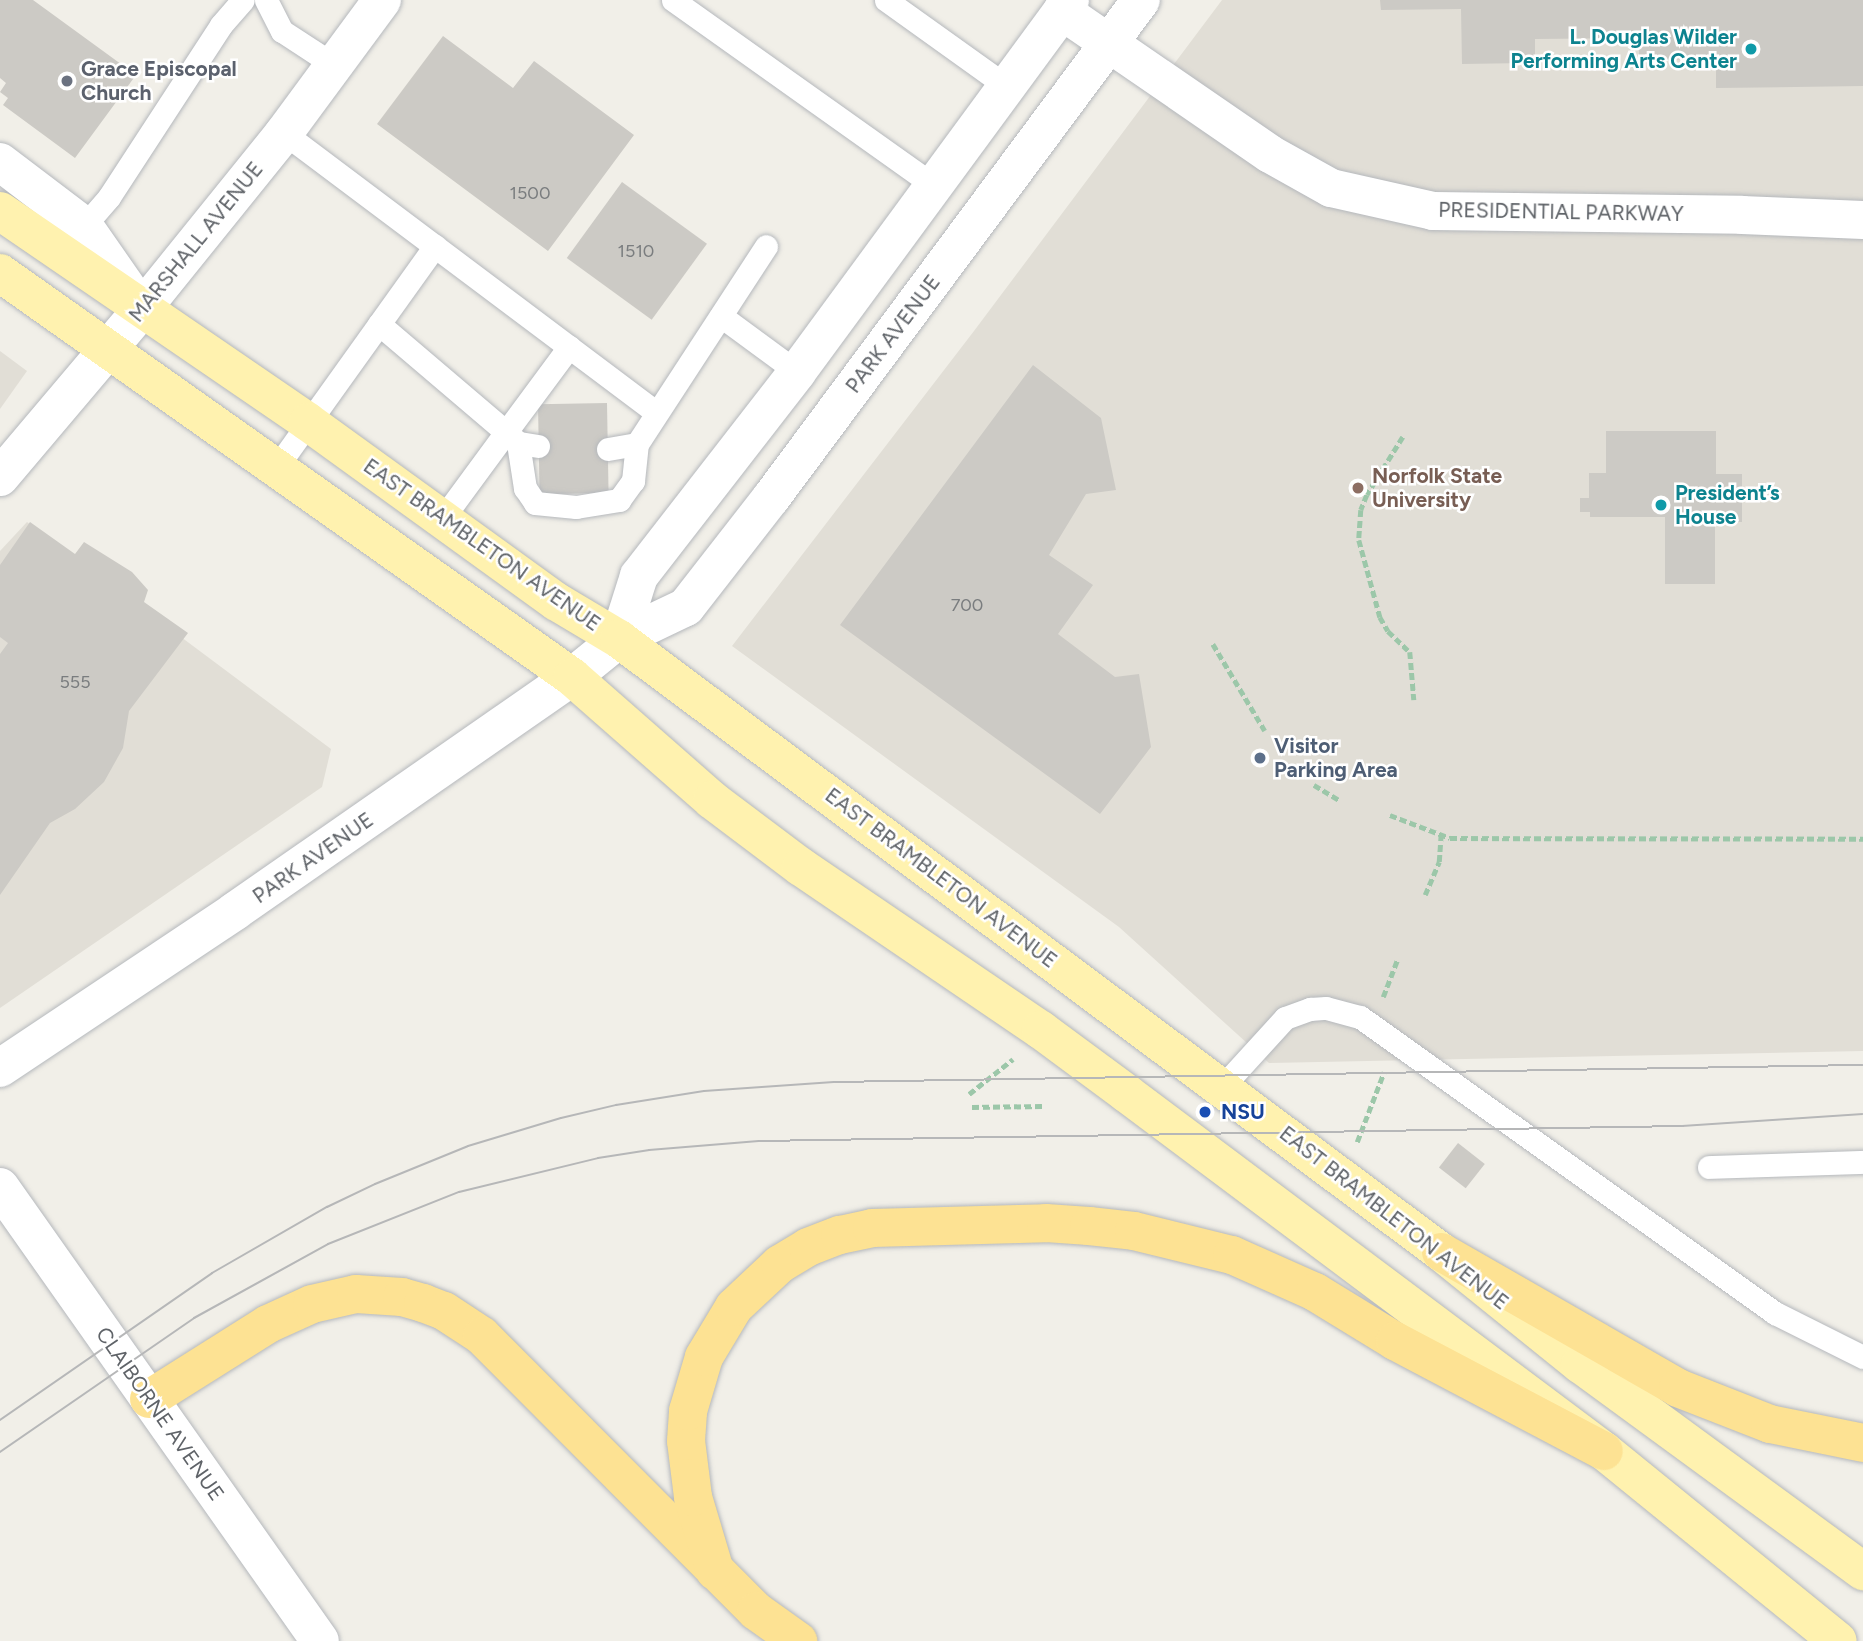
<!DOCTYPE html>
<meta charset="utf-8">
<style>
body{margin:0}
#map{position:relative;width:1863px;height:1641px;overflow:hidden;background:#f1efe8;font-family:Figtree,sans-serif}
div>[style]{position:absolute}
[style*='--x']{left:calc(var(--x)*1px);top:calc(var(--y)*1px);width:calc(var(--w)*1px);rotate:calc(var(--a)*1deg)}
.education>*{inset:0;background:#e1ded6}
.building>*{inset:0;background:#cccac5;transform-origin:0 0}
.path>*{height:4.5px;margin-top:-2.25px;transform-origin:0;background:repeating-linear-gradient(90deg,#9cc7a9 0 7px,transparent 0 10.5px)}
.roads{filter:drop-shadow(0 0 2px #b5b8bc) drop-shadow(0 0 2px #b5b8bc)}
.service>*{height:23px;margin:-11.5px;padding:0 11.5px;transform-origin:11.5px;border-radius:11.5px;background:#fff}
.minor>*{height:38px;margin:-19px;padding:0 19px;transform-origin:19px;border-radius:19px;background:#fff}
.secondary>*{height:38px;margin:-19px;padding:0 19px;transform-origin:19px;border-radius:19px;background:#fff}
.primary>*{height:38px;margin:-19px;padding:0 19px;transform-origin:19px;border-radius:19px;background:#fff2af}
.motorway>*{height:38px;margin:-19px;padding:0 19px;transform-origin:19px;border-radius:19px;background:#fde293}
.tram>*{height:2px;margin:-1px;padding:0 1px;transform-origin:1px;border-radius:1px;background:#b6b7b8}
.dots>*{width:19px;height:19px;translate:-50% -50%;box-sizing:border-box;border:4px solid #fff;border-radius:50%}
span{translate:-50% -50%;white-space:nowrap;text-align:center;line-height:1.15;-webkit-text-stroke:5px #fff;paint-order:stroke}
.number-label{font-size:18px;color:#7a7d7f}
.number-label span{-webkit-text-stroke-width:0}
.culture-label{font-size:21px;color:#0d838f;font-weight:700}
.right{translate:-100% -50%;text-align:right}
.left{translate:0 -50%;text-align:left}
.worship-label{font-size:21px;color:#5b616d;font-weight:700}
.street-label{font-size:21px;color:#5f6368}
.education-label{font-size:21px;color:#785e54;font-weight:700}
.service-label{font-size:21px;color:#4e5e75;font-weight:700}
.transit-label{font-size:21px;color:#164399;font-weight:700}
</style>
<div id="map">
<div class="education">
<i style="clip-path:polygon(1222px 0,1863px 0,1863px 1051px,1269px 1063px,1119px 927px,732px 646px,974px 331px)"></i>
<i style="clip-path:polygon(0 351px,27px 371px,0 409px)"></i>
<i style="clip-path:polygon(27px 522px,331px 749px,322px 787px,0 1008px,0 551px)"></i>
</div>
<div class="building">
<i style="clip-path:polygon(0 0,33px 0,136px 75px,75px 158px,3px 105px,8px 98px,0 92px,6px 83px,0 78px)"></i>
<i style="clip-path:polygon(1380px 0,1863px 0,1863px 86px,1716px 88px,1716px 59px,1639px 60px,1639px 38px,1535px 39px,1535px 63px,1462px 64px,1461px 9px,1381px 10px)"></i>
<i style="clip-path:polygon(443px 36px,513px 88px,534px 61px,634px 135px,548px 251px,377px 124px)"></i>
<i style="left:622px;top:182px;width:105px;height:94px;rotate:36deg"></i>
<i style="clip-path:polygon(1033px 365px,1101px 418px,1116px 490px,1086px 494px,1049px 555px,1093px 585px,1058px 634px,1115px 677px,1139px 674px,1151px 747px,1100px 814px,840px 625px)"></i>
<i style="left:607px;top:403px;width:90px;height:69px;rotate:89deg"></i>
<i style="clip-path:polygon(1606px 431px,1716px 431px,1716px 474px,1742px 474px,1742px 522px,1715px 522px,1715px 584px,1665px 584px,1665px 517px,1590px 517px,1590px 512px,1580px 512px,1580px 498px,1589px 498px,1589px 473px,1606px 473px)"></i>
<i style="clip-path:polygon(30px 522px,75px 554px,84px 542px,132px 572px,148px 590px,144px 602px,188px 633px,129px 711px,123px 748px,104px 782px,75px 809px,50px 823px,0 895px,0 654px,8px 643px,0 637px,0 565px)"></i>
<i style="left:1458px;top:1143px;width:34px;height:31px;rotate:38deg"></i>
</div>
<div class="path">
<i style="--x:1403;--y:437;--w:68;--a:121.8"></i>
<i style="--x:1367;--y:495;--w:16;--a:112"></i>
<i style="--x:1361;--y:510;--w:30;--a:94"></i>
<i style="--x:1359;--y:540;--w:80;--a:74.7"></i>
<i style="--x:1380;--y:617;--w:16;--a:60"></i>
<i style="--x:1388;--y:631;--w:30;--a:44"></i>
<i style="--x:1410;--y:652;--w:48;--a:85.2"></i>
<i style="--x:1213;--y:644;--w:101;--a:59.1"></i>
<i style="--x:1314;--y:785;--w:31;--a:31"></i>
<i style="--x:1390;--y:815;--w:64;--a:21"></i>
<i style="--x:1450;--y:838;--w:413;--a:0.1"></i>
<i style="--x:1425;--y:895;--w:36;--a:-67"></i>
<i style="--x:1439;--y:862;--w:26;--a:-86"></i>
<i style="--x:1383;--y:997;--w:40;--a:-69"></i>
<i style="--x:969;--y:1094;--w:56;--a:-38.5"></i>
<i style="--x:972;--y:1107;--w:70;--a:-0.8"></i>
<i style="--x:1357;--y:1142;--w:75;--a:-68.9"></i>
</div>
<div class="roads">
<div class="service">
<i style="--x:266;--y:0;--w:35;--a:63"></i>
<i style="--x:282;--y:31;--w:62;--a:33.2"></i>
<i style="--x:673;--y:0;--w:319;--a:35.4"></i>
<i style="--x:886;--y:0;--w:148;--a:35.6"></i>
<i style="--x:284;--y:133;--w:464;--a:36.9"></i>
<i style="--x:84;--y:226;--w:38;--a:-49"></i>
<i style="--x:109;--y:197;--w:205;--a:-56.9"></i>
<i style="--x:221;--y:25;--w:33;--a:-49"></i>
<i style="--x:721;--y:316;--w:94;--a:36.4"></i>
<i style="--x:379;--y:324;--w:167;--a:40.4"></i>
<i style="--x:506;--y:432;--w:108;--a:126.3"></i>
<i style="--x:518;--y:443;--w:46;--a:81.2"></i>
<i style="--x:525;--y:488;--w:18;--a:56"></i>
<i style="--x:535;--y:503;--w:41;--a:5.6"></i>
<i style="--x:576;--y:507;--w:44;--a:-9.2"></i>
<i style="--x:619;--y:500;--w:24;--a:-54"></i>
<i style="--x:633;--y:481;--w:37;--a:-84"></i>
<i style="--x:538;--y:446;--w:20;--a:-171"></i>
<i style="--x:518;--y:443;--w:16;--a:-137"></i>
<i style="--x:506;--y:432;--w:106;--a:-53.5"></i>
<i style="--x:608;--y:449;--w:29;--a:-10"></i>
<i style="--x:637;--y:444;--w:236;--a:-56.9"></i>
<i style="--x:276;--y:468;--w:273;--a:-54.4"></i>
<i style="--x:1222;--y:1087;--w:93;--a:-47.6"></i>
<i style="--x:1285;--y:1018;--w:27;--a:-20"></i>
<i style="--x:1310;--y:1009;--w:16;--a:-4"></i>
<i style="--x:1326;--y:1008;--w:35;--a:15"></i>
<i style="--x:1360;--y:1017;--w:510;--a:35.5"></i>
<i style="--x:1775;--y:1313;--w:98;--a:26.6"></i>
<i style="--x:1709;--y:1167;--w:154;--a:-1.9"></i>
</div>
<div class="minor">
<i style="--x:1062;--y:11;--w:252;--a:34.5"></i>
<i style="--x:1270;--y:154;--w:70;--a:29.1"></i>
<i style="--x:1331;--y:188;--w:105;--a:12.7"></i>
<i style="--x:1433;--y:211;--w:309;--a:0.7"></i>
<i style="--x:1742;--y:215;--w:121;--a:2.4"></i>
<i style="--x:0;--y:162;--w:106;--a:37.3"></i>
<i style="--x:84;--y:226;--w:96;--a:55.2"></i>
<i style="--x:0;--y:477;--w:220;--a:-49.8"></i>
<i style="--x:142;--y:309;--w:226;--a:-51.1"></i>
<i style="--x:284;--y:133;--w:165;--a:-53.6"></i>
<i style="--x:0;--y:1187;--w:555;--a:54.82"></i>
</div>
<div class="secondary">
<i style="--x:619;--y:639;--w:66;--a:-72.4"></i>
<i style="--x:639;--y:576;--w:258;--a:-52.2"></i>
<i style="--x:797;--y:372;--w:461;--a:-53.7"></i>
<i style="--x:0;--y:1068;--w:283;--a:-33.7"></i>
<i style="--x:235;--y:911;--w:410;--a:-34.8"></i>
<i style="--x:572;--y:677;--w:60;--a:-39"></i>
<i style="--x:619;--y:639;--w:74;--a:-25.5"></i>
<i style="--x:686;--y:607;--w:138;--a:-52.1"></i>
<i style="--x:771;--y:498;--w:620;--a:-53.39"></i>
</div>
<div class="primary">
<i style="--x:0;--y:211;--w:373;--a:34.4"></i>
<i style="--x:308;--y:422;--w:307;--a:35.9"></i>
<i style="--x:557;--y:602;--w:72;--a:30.8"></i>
<i style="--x:619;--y:639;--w:1025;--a:36.71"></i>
<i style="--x:1441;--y:1252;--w:179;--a:38.9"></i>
<i style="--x:1580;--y:1364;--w:351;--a:36.2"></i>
<i style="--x:0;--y:273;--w:700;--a:35.23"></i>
<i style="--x:572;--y:677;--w:186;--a:41.3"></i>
<i style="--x:712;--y:800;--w:111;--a:37"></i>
<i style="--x:801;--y:867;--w:290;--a:34.2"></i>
<i style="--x:1041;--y:1030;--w:106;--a:36.5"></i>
<i style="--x:1126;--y:1093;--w:597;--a:36.83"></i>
<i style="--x:1604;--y:1451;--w:301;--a:39.1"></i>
</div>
<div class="motorway">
<i style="--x:1441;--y:1252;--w:273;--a:29.8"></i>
<i style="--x:1678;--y:1388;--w:99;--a:21.4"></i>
<i style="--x:1770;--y:1424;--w:95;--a:11.5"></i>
<i style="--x:149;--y:1399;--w:141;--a:-32.2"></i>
<i style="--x:268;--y:1324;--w:48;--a:-24.4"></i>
<i style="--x:312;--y:1304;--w:45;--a:-12.8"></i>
<i style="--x:356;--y:1294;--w:46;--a:3.7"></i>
<i style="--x:402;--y:1297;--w:22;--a:16"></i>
<i style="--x:423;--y:1303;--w:22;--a:21"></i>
<i style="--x:444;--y:1311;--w:45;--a:33.3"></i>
<i style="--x:482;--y:1336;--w:388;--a:45.1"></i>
<i style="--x:756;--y:1611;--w:52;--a:35.5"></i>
<i style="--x:715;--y:1571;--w:77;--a:-106.6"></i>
<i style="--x:693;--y:1497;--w:56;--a:-97.1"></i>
<i style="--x:686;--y:1441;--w:30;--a:-86"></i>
<i style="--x:688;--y:1411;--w:56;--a:-73.5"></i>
<i style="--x:704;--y:1357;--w:58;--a:-59"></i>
<i style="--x:734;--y:1307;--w:63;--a:-43.1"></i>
<i style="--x:780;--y:1264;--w:33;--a:-31"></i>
<i style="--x:808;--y:1247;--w:34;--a:-21"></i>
<i style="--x:840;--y:1235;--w:33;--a:-12"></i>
<i style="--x:872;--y:1228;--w:174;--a:-1.6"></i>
<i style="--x:1046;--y:1223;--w:43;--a:4"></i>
<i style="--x:1089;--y:1226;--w:45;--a:6.3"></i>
<i style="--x:1134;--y:1231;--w:101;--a:13.8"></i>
<i style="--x:1232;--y:1255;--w:91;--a:24"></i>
<i style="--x:1315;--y:1292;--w:94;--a:31.5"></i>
<i style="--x:1395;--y:1341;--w:236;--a:27.8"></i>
</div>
</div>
<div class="tram">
<i style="--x:0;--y:1420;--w:258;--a:-34.7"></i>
<i style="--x:212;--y:1273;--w:133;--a:-29.9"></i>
<i style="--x:327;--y:1207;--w:53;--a:-25.6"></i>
<i style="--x:375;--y:1184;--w:100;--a:-22.2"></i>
<i style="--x:468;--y:1146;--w:97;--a:-16.8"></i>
<i style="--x:561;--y:1118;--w:57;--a:-13.3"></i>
<i style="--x:616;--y:1105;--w:89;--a:-9"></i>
<i style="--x:704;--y:1091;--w:130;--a:-4"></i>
<i style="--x:834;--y:1082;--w:1029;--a:-0.95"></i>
<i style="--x:0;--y:1452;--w:236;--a:-34.6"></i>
<i style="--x:194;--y:1318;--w:153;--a:-28.9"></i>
<i style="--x:328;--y:1244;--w:141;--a:-21.7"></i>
<i style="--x:459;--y:1192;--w:143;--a:-13.7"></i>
<i style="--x:598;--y:1158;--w:52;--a:-8.9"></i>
<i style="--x:649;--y:1150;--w:110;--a:-4.7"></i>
<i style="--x:759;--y:1141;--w:924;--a:-0.93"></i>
<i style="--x:1683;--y:1126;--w:180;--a:-3.8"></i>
</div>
<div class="dots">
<i style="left:1751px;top:49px;background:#0f9aa8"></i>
<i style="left:67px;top:81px;background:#6b7280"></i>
<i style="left:1358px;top:488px;background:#8d6e63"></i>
<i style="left:1661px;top:505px;background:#0f9aa8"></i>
<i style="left:1260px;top:758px;background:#5c6f8a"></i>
<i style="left:1205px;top:1112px;background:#1a4fb4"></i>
</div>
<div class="number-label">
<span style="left:530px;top:193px">1500</span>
<span style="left:636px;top:251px">1510</span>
<span style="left:967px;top:605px">700</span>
<span style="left:75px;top:682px">555</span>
</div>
<div class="culture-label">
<span class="right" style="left:1737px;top:49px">L. Douglas Wilder<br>Performing Arts Center</span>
<span class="left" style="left:1675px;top:505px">President’s<br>House</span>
</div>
<div class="worship-label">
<span class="left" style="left:81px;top:81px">Grace Episcopal<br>Church</span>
</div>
<div class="street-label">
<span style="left:1561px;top:212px;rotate:1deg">PRESIDENTIAL PARKWAY</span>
<span style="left:196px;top:242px;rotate:-51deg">MARSHALL AVENUE</span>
<span style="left:893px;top:334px;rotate:-53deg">PARK AVENUE</span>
<span style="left:482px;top:545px;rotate:35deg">EAST BRAMBLETON AVENUE</span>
<span style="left:313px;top:858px;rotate:-35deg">PARK AVENUE</span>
<span style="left:941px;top:878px;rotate:37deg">EAST BRAMBLETON AVENUE</span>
<span style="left:1394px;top:1218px;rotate:38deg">EAST BRAMBLETON AVENUE</span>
<span style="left:160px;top:1414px;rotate:55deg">CLAIBORNE AVENUE</span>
</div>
<div class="education-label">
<span class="left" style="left:1372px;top:488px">Norfolk State<br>University</span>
</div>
<div class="service-label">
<span class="left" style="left:1274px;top:758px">Visitor<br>Parking Area</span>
</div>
<div class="transit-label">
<span class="left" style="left:1221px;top:1112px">NSU</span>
</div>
</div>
